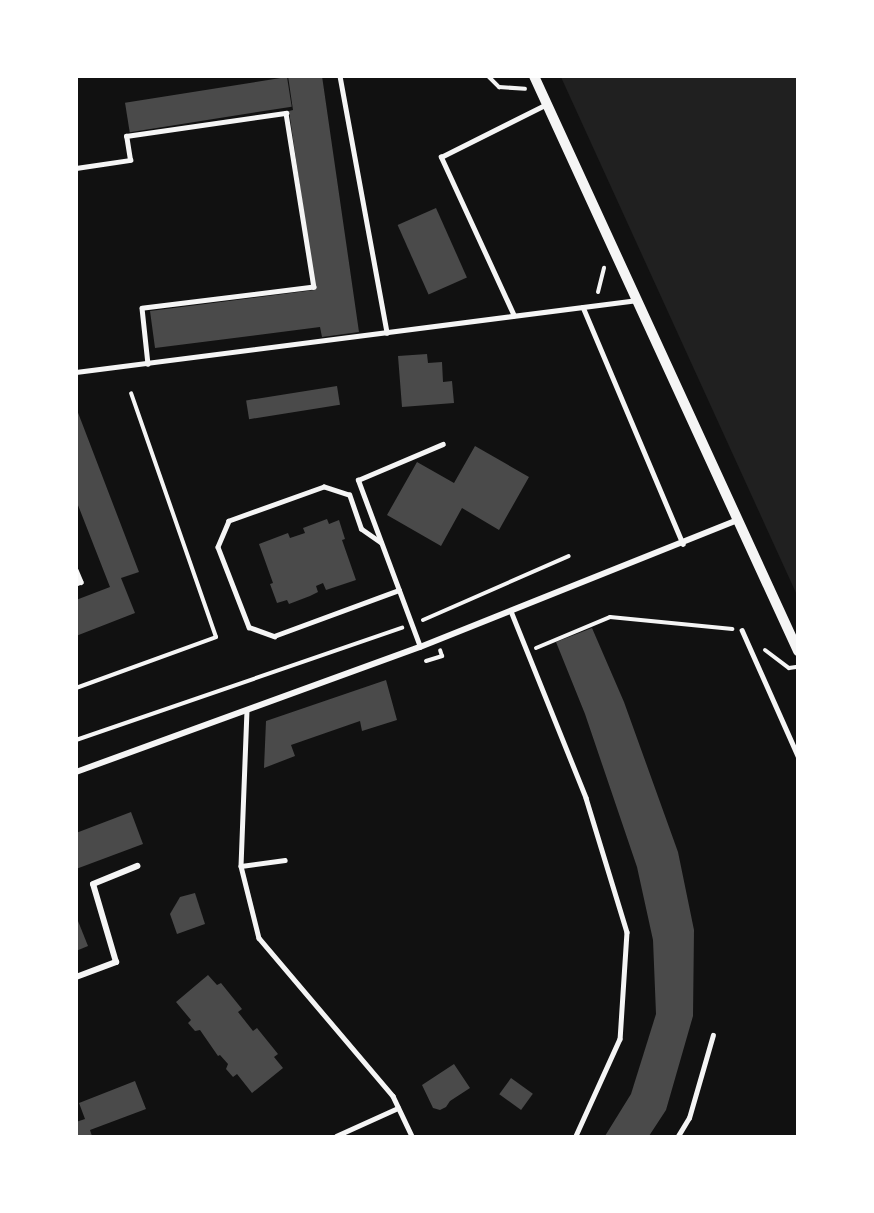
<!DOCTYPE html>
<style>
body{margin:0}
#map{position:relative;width:874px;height:1213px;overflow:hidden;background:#111;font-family:"Fira Sans Condensed",sans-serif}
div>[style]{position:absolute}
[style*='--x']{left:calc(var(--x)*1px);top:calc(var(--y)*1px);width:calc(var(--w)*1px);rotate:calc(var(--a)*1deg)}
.green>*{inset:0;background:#202020}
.building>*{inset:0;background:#4a4a4a;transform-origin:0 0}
.path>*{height:4px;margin:-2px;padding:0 2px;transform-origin:2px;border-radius:2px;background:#f5f5f5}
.service>*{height:4.5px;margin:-2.25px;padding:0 2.25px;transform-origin:2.25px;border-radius:2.25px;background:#f5f5f5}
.minor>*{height:6px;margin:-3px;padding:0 3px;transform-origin:3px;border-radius:3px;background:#f5f5f5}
.tertiary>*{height:10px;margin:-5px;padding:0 5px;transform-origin:5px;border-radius:5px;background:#f5f5f5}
span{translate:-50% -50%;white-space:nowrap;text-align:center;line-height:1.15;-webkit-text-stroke:4.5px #fff;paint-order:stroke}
.frame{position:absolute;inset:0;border:78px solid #fff;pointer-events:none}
</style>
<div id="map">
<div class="green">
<i style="clip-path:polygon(561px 77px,797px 77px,797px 595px)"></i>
</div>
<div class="building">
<i style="clip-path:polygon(288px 76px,322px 76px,359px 332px,322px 337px,320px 327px,155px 348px,150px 311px,315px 290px,289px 111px,293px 110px)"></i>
<i style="left:287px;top:77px;width:30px;height:164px;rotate:81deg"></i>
<i style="left:436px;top:208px;width:76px;height:42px;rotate:66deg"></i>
<i style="clip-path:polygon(427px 354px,428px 363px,442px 362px,443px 382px,452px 381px,454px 403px,402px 407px,398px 356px)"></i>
<i style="left:337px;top:386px;width:19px;height:92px;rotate:81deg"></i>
<i style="clip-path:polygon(77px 410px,139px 572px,121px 578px,135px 613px,76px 636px,76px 600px,110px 587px,76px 500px)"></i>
<i style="clip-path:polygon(475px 446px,529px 477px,499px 530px,462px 508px,441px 546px,387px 515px,417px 462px,454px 483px)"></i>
<i style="clip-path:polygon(327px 519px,329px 524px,339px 520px,345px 539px,342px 540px,356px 580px,326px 590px,323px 583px,316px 586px,318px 592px,310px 596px,289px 604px,287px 600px,277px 603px,270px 584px,273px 583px,259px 544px,288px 533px,290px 538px,305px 533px,303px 528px)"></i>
<i style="clip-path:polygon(592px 628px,624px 702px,678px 852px,694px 930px,693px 1016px,666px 1110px,649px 1136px,605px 1136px,631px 1094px,656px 1014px,653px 940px,637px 867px,585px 714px,556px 642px)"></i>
<i style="clip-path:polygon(386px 680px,397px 720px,362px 731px,360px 721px,291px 745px,295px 756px,264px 768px,266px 721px)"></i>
<i style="clip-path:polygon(131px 812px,143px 844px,76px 869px,76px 833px)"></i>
<i style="clip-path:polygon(195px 893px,205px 924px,177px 934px,170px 914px,180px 897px)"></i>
<i style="clip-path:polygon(76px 916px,88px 946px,76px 951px)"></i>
<i style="clip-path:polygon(208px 975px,217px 985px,221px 983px,242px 1009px,238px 1012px,253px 1031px,257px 1028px,278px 1054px,274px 1057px,283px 1068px,252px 1093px,237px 1074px,233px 1077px,226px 1069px,228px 1064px,220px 1055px,218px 1056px,200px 1030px,195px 1031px,188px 1023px,191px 1020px,176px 1002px)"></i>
<i style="clip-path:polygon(454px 1064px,470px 1088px,450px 1101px,446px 1107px,440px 1110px,433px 1108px,422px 1085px)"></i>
<i style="left:511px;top:1078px;width:27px;height:20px;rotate:36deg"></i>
<i style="clip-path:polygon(135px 1081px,146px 1109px,90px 1130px,92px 1136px,76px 1136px,76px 1122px,85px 1119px,79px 1103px)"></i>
</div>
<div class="path">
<i style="--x:488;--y:76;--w:16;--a:45"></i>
<i style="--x:499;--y:87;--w:26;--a:4"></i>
<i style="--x:598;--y:292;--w:25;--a:-76"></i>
<i style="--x:423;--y:620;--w:159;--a:-23.7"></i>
<i style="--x:536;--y:648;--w:80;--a:-22.7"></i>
<i style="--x:610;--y:617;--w:123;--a:5.6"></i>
<i style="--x:765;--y:650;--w:30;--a:37"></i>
<i style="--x:789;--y:668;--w:7;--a:-8"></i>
<i style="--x:426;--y:661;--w:17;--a:-17"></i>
<i style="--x:442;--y:656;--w:6;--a:-108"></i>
<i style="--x:76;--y:688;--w:149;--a:-20"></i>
<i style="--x:216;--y:637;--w:258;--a:-109.2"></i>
<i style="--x:76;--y:740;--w:345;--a:-19"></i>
</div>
<div class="service">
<i style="--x:340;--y:76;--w:261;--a:79.6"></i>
<i style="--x:76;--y:168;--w:55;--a:-8.4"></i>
<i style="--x:130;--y:160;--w:24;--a:-99"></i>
<i style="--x:126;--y:136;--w:162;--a:-8.2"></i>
<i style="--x:286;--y:113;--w:176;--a:80.9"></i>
<i style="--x:314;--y:287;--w:173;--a:173"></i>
<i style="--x:142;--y:308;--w:56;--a:83.9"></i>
<i style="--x:583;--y:307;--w:257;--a:67.1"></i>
<i style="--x:514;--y:316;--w:175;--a:-114.7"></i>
<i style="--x:441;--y:157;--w:119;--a:-26.6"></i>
<i style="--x:76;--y:372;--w:566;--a:-7.31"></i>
<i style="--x:381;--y:543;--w:24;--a:-145"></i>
<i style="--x:361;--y:529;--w:36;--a:-109"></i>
<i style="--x:349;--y:495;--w:26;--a:-162"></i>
<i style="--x:324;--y:487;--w:101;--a:160.3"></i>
<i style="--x:229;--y:521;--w:28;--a:113"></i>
<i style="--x:218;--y:547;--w:86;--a:68.8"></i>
<i style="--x:249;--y:627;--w:27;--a:20"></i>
<i style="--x:274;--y:636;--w:133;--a:-20.2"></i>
<i style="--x:76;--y:570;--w:13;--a:67"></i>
<i style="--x:81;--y:582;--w:5;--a:158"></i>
<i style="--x:511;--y:611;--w:201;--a:68.1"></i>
<i style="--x:586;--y:798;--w:140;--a:73"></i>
<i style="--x:627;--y:932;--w:107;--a:93.7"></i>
<i style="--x:620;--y:1039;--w:107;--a:114.4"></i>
<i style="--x:742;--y:630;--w:138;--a:66"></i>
<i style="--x:420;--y:647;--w:178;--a:-110.4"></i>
<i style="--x:358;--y:480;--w:92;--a:-23"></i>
<i style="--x:247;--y:710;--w:156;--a:92.2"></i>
<i style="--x:241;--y:866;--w:44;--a:-7.8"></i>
<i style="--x:241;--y:866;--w:74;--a:76"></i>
<i style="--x:259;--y:938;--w:207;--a:49.7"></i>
<i style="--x:393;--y:1096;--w:44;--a:64.6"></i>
<i style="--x:336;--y:1136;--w:68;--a:-24.3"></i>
<i style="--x:678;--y:1136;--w:21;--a:-59"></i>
<i style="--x:689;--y:1118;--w:86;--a:-73.9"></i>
</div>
<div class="minor">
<i style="--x:76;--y:772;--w:366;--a:-20"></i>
<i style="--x:420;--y:647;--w:342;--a:-21.8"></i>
<i style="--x:76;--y:977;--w:43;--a:-20.6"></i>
<i style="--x:116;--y:962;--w:81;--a:-106.4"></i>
<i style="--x:93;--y:884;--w:48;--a:-22.2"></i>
</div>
<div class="tertiary">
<i style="--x:534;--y:76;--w:633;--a:65.34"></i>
</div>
<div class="frame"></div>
</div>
